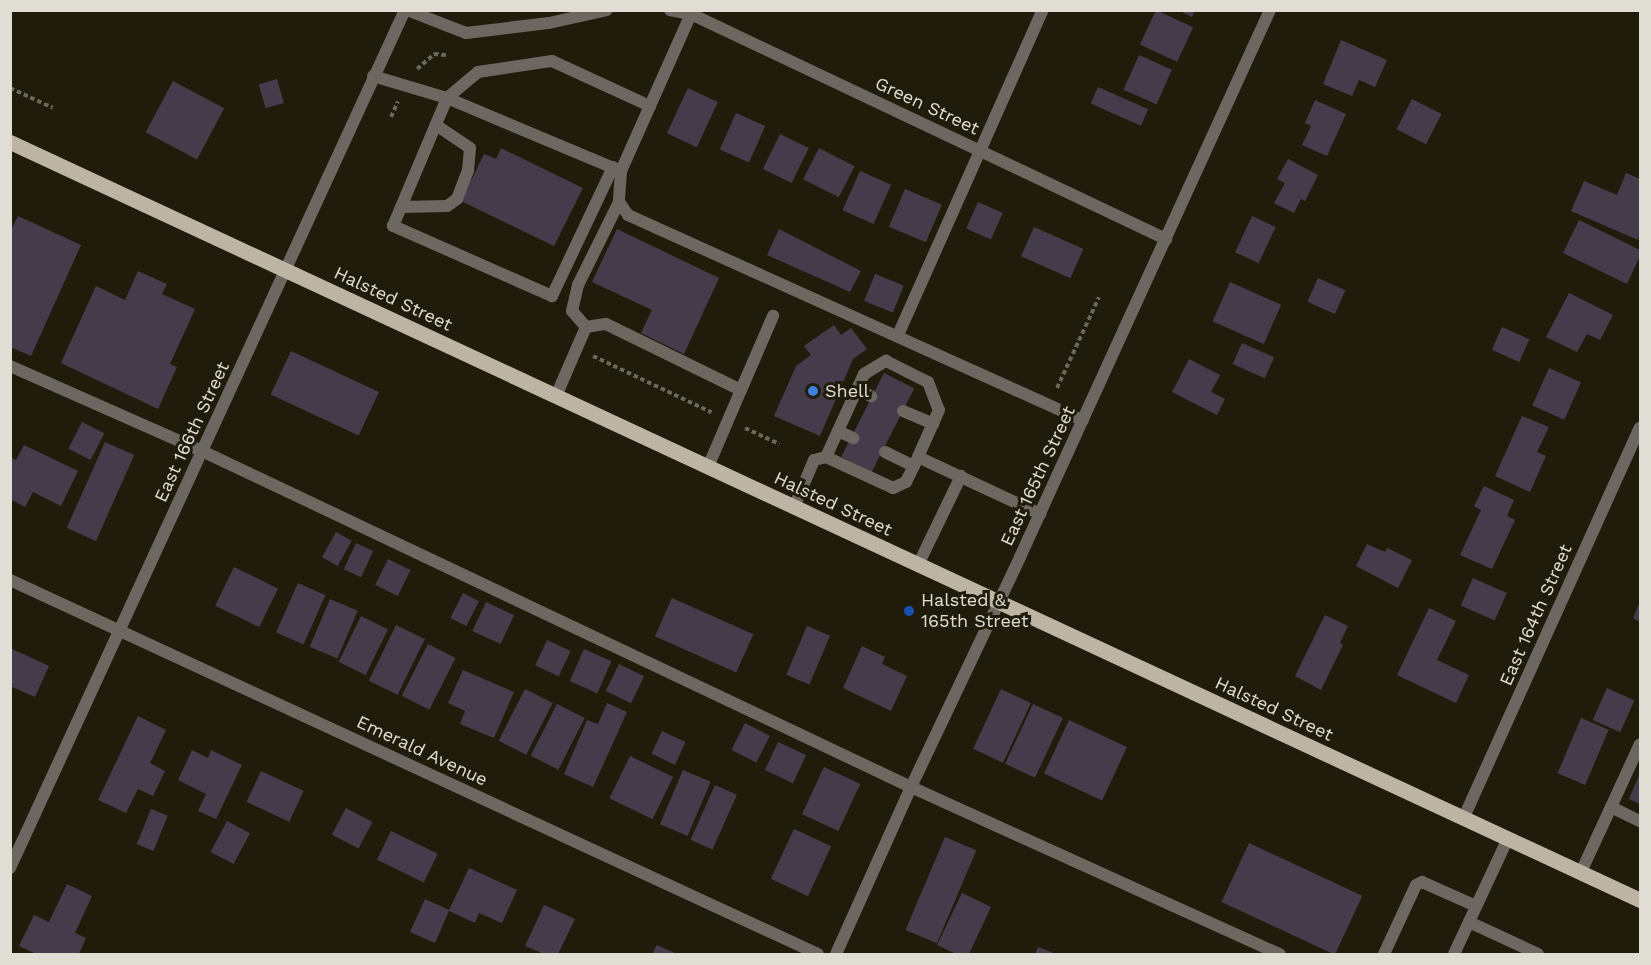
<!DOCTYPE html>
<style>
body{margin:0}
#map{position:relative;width:1651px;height:965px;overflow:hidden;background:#201c0c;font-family:"Work Sans",sans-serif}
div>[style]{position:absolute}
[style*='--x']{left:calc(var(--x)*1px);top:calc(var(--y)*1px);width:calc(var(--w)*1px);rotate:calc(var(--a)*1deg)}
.building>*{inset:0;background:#453c4b;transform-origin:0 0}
.path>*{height:4px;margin-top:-2px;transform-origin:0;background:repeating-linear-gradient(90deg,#6b685a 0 4.5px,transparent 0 7.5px)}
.service>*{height:12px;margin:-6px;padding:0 6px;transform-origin:6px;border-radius:6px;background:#6c6760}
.minor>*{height:12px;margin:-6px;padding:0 6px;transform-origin:6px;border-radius:6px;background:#6c6760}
.primary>*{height:15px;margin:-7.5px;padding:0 7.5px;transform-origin:7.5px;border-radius:7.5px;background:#beb4a4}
.dots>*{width:16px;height:16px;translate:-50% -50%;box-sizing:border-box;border:3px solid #201c0c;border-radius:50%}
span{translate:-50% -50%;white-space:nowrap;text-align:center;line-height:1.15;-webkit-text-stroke:6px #201c0c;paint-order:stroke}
.street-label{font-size:18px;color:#e0ded4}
.poi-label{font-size:18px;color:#e0ded4}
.left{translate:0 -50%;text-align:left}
.frame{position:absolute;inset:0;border:12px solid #e0ded4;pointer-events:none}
</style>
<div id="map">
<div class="building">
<i style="left:1156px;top:10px;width:41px;height:38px;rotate:25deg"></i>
<i style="clip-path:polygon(1178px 10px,1195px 10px,1192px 17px)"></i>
<i style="clip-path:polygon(1341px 40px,1387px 60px,1375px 87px,1359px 80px,1352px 96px,1323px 84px)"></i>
<i style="left:1139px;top:55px;width:36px;height:38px;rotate:24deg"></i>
<i style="left:277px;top:79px;width:25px;height:19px;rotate:74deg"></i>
<i style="left:173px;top:81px;width:58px;height:58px;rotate:28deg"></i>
<i style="left:1098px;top:87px;width:55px;height:18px;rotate:24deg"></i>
<i style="left:688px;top:88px;width:33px;height:50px;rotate:25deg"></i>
<i style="left:1412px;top:99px;width:33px;height:34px;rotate:27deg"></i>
<i style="clip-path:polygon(1315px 100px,1346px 114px,1327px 156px,1302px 145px,1311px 126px,1305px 123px)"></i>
<i style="left:736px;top:113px;width:32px;height:40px;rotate:24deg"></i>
<i style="left:780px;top:134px;width:32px;height:39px;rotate:26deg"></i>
<i style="clip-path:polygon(501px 148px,583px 188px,554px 246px,461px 201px,484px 154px,496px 159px)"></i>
<i style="left:819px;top:148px;width:40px;height:35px;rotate:27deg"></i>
<i style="clip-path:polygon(1288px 159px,1318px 175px,1305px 201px,1301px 199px,1294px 213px,1274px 203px,1285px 183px,1277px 179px)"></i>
<i style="left:860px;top:171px;width:34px;height:43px;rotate:24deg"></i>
<i style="clip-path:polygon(1626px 173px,1640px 179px,1640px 234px,1638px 240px,1571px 211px,1584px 181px,1617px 195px)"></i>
<i style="left:905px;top:189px;width:40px;height:41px;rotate:23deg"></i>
<i style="left:978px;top:202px;width:27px;height:29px;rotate:24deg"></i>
<i style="clip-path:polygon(18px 216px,81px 245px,31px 356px,10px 347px,10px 232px)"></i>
<i style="left:1252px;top:216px;width:26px;height:40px;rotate:25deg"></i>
<i style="clip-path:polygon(1579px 220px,1640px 250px,1640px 256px,1627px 284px,1563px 253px)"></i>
<i style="left:1034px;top:227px;width:54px;height:32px;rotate:24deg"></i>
<i style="clip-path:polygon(617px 229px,719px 278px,684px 354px,641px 333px,652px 310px,592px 282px)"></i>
<i style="clip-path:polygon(779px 229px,861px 271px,850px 292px,767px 255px)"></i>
<i style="clip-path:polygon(138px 271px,167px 284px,162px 294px,195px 309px,170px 364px,177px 367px,158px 409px,61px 363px,96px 286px,125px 300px)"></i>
<i style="left:875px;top:274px;width:31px;height:29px;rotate:22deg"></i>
<i style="left:1318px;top:278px;width:30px;height:26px;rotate:24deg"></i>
<i style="left:1230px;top:282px;width:56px;height:43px;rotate:24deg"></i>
<i style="clip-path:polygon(1569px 293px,1613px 315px,1600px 340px,1587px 334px,1577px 352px,1546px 337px)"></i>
<i style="clip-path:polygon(834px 325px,841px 335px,851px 328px,867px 349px,853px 359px,820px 436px,774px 416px,796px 366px,811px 355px,804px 346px)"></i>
<i style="left:1502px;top:327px;width:30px;height:25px;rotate:24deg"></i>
<i style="left:1242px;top:343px;width:35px;height:23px;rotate:24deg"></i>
<i style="left:291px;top:351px;width:97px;height:48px;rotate:25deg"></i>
<i style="clip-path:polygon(1189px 359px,1220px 375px,1211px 392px,1225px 399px,1217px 415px,1172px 392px)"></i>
<i style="left:1549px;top:368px;width:35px;height:41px;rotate:24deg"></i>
<i style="left:884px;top:373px;width:34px;height:94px;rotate:27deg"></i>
<i style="clip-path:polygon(1522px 416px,1549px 427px,1537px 452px,1546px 456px,1530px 492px,1495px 476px)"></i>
<i style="left:82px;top:422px;width:25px;height:30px;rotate:27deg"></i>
<i style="left:105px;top:442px;width:32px;height:94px;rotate:24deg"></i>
<i style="clip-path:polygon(24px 445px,78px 471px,61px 506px,33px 492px,25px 507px,10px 499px,10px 457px,16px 460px)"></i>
<i style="clip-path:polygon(1484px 486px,1514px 500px,1507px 516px,1515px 520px,1492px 569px,1460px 555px,1481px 510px,1474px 506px)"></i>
<i style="left:336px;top:532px;width:18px;height:29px;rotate:29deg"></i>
<i style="left:356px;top:543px;width:19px;height:29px;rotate:25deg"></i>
<i style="clip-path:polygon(1367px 544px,1385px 552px,1387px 548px,1412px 560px,1398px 588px,1356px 566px)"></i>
<i style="left:388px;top:559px;width:25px;height:29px;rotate:26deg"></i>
<i style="left:234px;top:567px;width:49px;height:43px;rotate:26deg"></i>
<i style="left:1473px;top:578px;width:37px;height:30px;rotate:24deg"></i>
<i style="left:298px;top:583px;width:30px;height:54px;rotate:24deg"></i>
<i style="left:463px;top:593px;width:18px;height:28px;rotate:27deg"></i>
<i style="left:672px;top:598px;width:89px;height:42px;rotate:24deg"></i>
<i style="left:330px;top:599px;width:30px;height:52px;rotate:23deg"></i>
<i style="left:486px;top:602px;width:31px;height:32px;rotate:25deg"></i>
<i style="clip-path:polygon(1640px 602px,1640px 622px,1633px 618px)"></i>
<i style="clip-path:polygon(1429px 608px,1456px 621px,1437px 660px,1469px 675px,1456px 703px,1397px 675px)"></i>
<i style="clip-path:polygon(1325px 615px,1348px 626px,1340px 643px,1343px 645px,1321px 690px,1295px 676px)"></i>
<i style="left:361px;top:616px;width:30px;height:51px;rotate:26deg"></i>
<i style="left:396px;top:625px;width:32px;height:62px;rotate:26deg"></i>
<i style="left:807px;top:626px;width:25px;height:53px;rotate:23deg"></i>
<i style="left:547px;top:640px;width:26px;height:28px;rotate:25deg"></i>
<i style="left:428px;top:644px;width:31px;height:58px;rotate:27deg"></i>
<i style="clip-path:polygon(862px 646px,885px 657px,882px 664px,907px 676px,891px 711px,843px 688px)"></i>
<i style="clip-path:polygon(10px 648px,49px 666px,35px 697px,10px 686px)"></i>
<i style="left:584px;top:649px;width:30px;height:35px;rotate:24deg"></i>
<i style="left:619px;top:664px;width:28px;height:30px;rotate:26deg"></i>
<i style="clip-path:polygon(463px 670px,514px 692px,494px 738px,460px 724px,465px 711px,448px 703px)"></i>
<i style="left:1607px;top:688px;width:30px;height:35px;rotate:24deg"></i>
<i style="left:525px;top:689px;width:31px;height:58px;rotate:27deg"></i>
<i style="left:1001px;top:689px;width:33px;height:66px;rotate:25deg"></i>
<i style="clip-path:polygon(607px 703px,627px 712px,593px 787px,564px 774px,587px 720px,598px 724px)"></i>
<i style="left:557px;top:704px;width:31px;height:58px;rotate:27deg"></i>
<i style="left:1033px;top:704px;width:33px;height:66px;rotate:25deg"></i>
<i style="clip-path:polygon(138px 716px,166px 730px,150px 763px,165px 771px,153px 796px,138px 789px,126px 813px,98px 800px)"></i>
<i style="left:1581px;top:718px;width:30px;height:60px;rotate:23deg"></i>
<i style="left:1069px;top:720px;width:64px;height:59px;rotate:25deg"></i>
<i style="left:745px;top:723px;width:28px;height:30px;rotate:27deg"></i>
<i style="left:662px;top:731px;width:26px;height:25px;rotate:25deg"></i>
<i style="left:778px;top:742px;width:31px;height:31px;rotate:25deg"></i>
<i style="clip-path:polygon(192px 750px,208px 758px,211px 750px,242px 765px,216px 819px,198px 811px,206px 794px,178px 780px)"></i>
<i style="left:630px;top:756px;width:48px;height:47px;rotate:26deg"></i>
<i style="left:824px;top:767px;width:40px;height:52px;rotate:25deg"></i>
<i style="left:683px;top:770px;width:30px;height:59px;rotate:23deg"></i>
<i style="left:261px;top:771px;width:47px;height:34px;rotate:25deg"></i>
<i style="clip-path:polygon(1640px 773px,1640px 804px,1629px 799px)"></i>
<i style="left:715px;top:785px;width:24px;height:60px;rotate:24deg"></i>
<i style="left:346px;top:808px;width:30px;height:30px;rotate:28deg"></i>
<i style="left:151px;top:809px;width:18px;height:38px;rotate:22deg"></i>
<i style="left:227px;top:821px;width:26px;height:35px;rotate:28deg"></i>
<i style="left:794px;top:829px;width:41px;height:55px;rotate:25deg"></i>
<i style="left:391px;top:831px;width:52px;height:32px;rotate:26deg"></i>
<i style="left:945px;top:837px;width:34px;height:101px;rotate:23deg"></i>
<i style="left:1249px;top:843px;width:125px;height:65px;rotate:25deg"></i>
<i style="clip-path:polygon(469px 868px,517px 890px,502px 923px,479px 913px,475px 923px,449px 911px,435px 943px,410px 932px,425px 899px,449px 910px)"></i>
<i style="clip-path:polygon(67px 884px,92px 896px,75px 933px,86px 938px,79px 954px,36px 954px,19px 946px,34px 915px,49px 922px)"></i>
<i style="clip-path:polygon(962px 893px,991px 907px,969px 954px,956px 954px,937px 945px)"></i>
<i style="clip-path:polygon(544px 905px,575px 919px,558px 954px,544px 954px,525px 946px)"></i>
<i style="clip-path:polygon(657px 945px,677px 954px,652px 954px)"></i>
<i style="clip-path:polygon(1038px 947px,1056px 954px,1035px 954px)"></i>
</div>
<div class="path">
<i style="--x:417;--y:69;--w:23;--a:-41"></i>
<i style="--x:434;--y:54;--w:12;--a:5"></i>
<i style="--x:10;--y:88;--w:47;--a:24.9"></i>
<i style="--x:391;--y:117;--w:17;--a:-66"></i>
<i style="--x:593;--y:356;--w:131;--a:25.4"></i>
<i style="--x:1057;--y:388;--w:100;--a:-65.2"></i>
<i style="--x:745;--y:428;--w:38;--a:25"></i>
</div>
<div class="service">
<i style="--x:373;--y:76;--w:77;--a:16.6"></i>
<i style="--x:447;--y:98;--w:189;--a:22.8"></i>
<i style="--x:621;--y:171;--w:172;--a:-66"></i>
<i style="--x:613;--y:167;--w:143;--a:115.3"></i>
<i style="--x:552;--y:296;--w:174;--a:-156.2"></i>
<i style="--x:393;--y:226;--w:139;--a:-67.1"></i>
<i style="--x:447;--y:98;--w:40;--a:-40"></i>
<i style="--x:478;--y:72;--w:75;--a:-8.5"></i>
<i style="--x:552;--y:61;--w:108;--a:24.7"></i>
<i style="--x:621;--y:171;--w:31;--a:94"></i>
<i style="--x:619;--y:202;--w:16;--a:55"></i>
<i style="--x:628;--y:215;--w:499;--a:24.3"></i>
<i style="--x:401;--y:207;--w:46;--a:-1.2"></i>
<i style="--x:447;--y:206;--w:12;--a:-35"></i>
<i style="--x:457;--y:199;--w:30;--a:-69"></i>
<i style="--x:468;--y:171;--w:23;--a:-85"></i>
<i style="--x:470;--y:148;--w:40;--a:-146"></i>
<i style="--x:586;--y:327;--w:21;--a:-131"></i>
<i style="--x:572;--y:311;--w:27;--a:-77"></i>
<i style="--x:578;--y:285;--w:93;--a:-63.7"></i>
<i style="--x:898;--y:335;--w:356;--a:-66"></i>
<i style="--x:10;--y:366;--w:210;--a:23.9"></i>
<i style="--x:202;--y:451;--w:785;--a:25.36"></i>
<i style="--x:911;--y:787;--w:405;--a:24.4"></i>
<i style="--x:857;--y:389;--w:16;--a:27"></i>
<i style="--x:741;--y:390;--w:81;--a:-66.6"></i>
<i style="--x:556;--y:396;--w:75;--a:-66.5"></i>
<i style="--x:586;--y:327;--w:20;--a:-9"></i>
<i style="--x:606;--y:324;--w:150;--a:26.1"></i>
<i style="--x:741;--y:390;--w:84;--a:113.2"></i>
<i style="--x:903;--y:411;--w:33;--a:23"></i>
<i style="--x:838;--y:431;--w:17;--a:25"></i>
<i style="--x:885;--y:452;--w:32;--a:26"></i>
<i style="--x:826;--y:457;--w:74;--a:24.8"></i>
<i style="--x:893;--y:488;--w:14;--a:-25"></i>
<i style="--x:906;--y:482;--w:28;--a:-64"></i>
<i style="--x:794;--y:507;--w:51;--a:-66.9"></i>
<i style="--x:814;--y:460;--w:12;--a:-14"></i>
<i style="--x:826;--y:457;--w:91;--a:-65.4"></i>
<i style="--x:864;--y:374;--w:26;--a:-31"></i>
<i style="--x:886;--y:361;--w:47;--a:26.6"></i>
<i style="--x:928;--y:382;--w:30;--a:69"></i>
<i style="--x:939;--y:410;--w:51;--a:114.1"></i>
<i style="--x:918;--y:457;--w:135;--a:25"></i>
<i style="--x:918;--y:565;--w:99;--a:-64.2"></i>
<i style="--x:1611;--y:807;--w:69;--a:-65.3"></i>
<i style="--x:1581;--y:872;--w:72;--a:-65.2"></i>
<i style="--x:1611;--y:807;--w:32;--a:26"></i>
<i style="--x:1469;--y:922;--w:76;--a:24.9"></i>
<i style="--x:1384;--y:954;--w:76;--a:-65.1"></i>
<i style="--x:1416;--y:885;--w:7;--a:-27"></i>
<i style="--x:1422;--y:882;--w:59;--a:24"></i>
<i style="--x:1454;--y:954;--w:128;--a:-65"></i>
</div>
<div class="minor">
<i style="--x:407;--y:10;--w:63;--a:21.3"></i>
<i style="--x:466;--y:33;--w:84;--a:-6.9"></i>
<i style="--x:549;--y:23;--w:59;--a:-12.6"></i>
<i style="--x:670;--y:10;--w:21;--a:11"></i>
<i style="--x:691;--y:14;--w:526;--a:25.35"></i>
<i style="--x:10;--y:580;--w:890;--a:24.84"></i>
<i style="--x:1464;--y:817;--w:427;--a:-65.7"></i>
<i style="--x:10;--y:868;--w:945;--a:-65.28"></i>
<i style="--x:836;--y:954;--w:183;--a:-65.8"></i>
<i style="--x:911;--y:787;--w:255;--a:-64.6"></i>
<i style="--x:1020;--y:557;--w:601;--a:-65.44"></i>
</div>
<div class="primary">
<i style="--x:10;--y:142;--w:1798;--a:24.94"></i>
</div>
<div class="dots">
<i style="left:813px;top:391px;background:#3f7fe0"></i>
<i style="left:909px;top:611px;background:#1a4fb4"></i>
</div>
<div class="street-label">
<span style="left:927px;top:106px;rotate:25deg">Green Street</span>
<span style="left:393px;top:299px;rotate:25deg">Halsted Street</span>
<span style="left:192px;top:432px;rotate:-65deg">East 166th Street</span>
<span style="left:1038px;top:476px;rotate:-65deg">East 165th Street</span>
<span style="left:833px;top:504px;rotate:25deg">Halsted Street</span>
<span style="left:1536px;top:615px;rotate:-66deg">East 164th Street</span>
<span style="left:1274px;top:709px;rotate:25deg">Halsted Street</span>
<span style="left:422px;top:751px;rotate:25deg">Emerald Avenue</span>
</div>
<div class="poi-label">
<span class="left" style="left:825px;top:391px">Shell</span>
<span class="left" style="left:921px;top:611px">Halsted &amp;<br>165th Street</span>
</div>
<div class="frame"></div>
</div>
